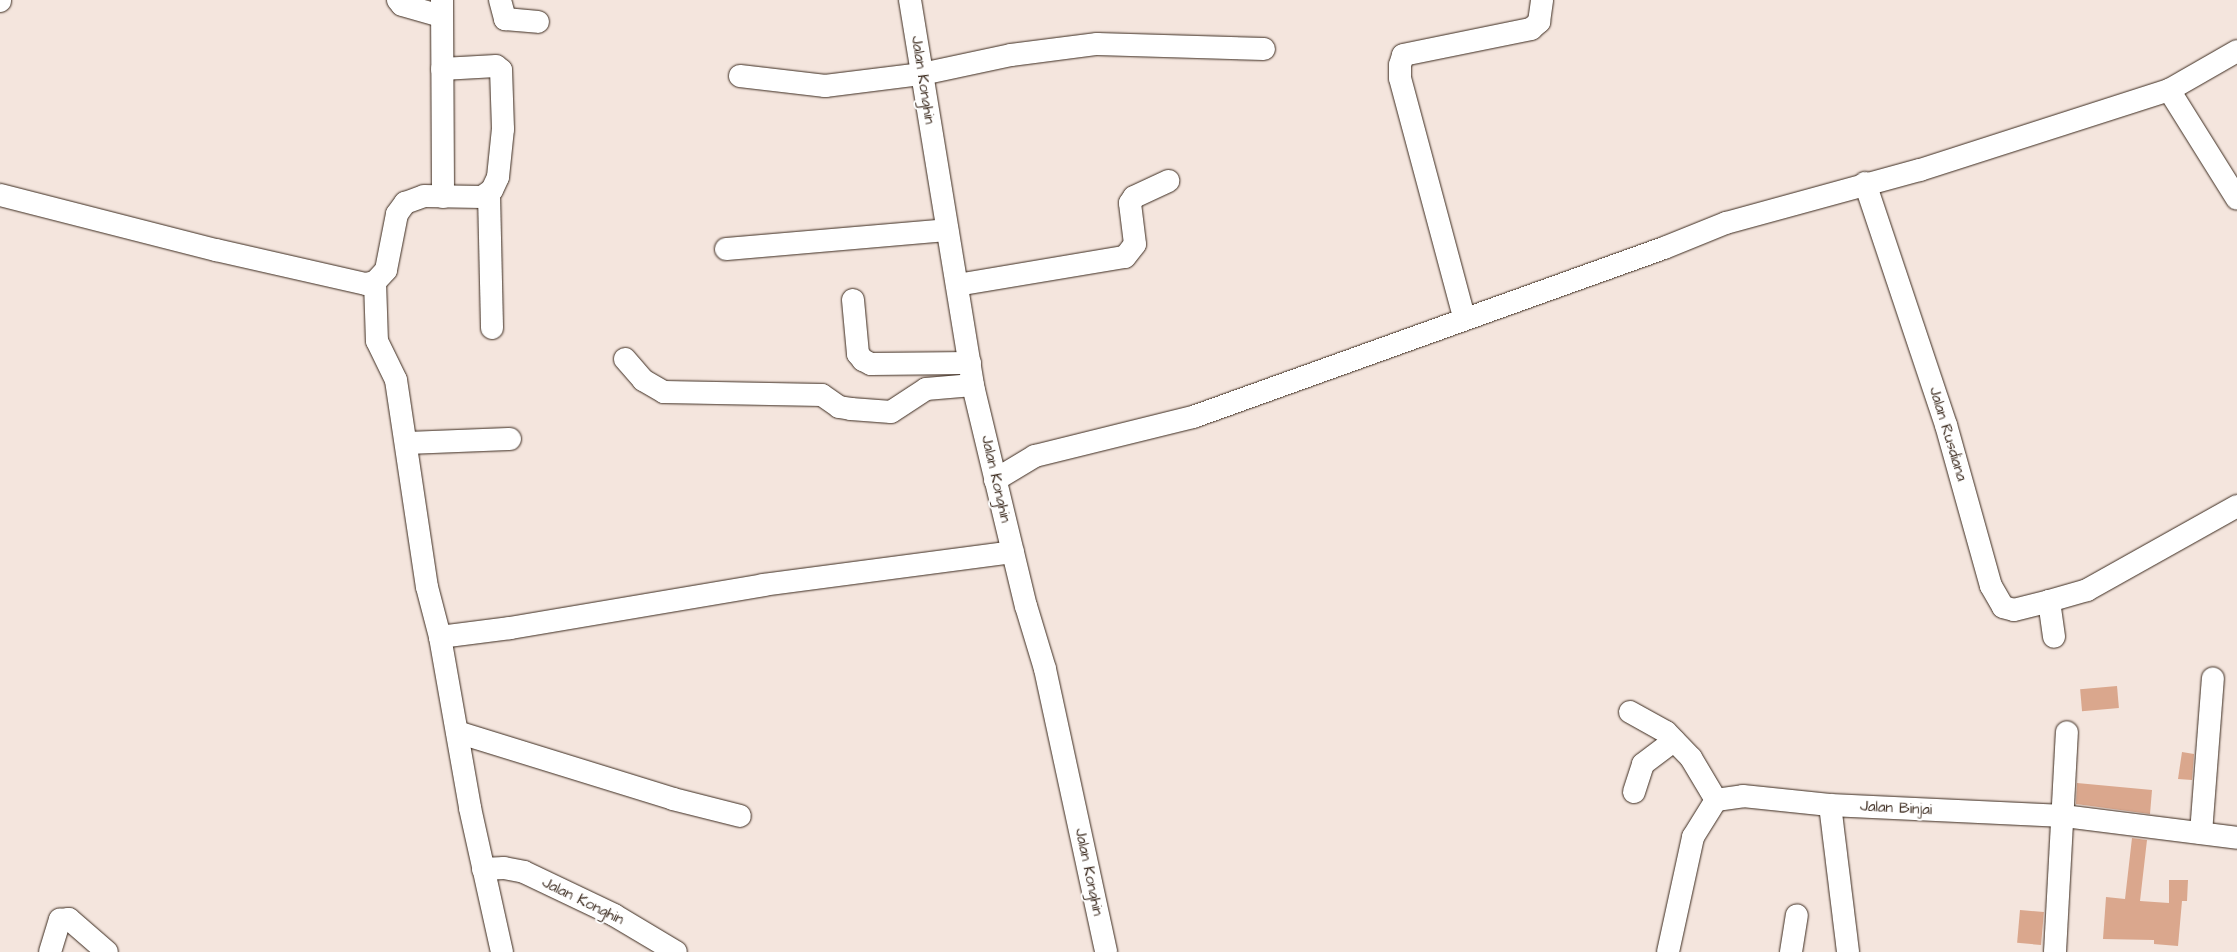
<!DOCTYPE html>
<style>
body{margin:0}
#map{position:relative;width:2237px;height:952px;overflow:hidden;background:#f4e5dd;font-family:"Architects Daughter",sans-serif}
div>[style]{position:absolute}
[style*='--x']{left:calc(var(--x)*1px);top:calc(var(--y)*1px);width:calc(var(--w)*1px);rotate:calc(var(--a)*1deg)}
.building>*{inset:0;background:#daa78d;transform-origin:0 0}
.roads{filter:drop-shadow(0 0 1px #3b2a1e) drop-shadow(0 0 1px #3b2a1e)}
.minor>*{height:22px;margin:-11px;padding:0 11px;transform-origin:11px;border-radius:11px;background:#fff}
span{translate:-50% -50%;white-space:nowrap;text-align:center;line-height:1.15;-webkit-text-stroke:4px #fff;paint-order:stroke}
.street-label{font-size:15px;color:#3b2a1e}
</style>
<div id="map">
<div class="building">
<i style="left:2117px;top:686px;width:22px;height:37px;rotate:85deg"></i>
<i style="clip-path:polygon(2182px 752px,2194px 754px,2192px 780px,2178px 779px)"></i>
<i style="clip-path:polygon(2077px 783px,2152px 790px,2150px 814px,2076px 804px)"></i>
<i style="clip-path:polygon(2132px 838px,2147px 840px,2140px 901px,2169px 903px,2169px 880px,2188px 880px,2187px 901px,2182px 901px,2178px 946px,2154px 944px,2154px 940px,2103px 939px,2106px 897px,2125px 899px)"></i>
<i style="left:2020px;top:910px;width:24px;height:33px;rotate:5deg"></i>
</div>
<div class="roads">
<div class="minor">
<i style="--x:398;--y:0;--w:6;--a:51"></i>
<i style="--x:402;--y:5;--w:41;--a:15.8"></i>
<i style="--x:442;--y:0;--w:197;--a:89.7"></i>
<i style="--x:500;--y:0;--w:20;--a:75"></i>
<i style="--x:505;--y:19;--w:33;--a:5"></i>
<i style="--x:910;--y:0;--w:395;--a:80.7"></i>
<i style="--x:974;--y:390;--w:222;--a:76.5"></i>
<i style="--x:1026;--y:606;--w:66;--a:73.2"></i>
<i style="--x:1045;--y:669;--w:289;--a:77.8"></i>
<i style="--x:0;--y:1;--w:1;--a:-90"></i>
<i style="--x:740;--y:76;--w:86;--a:6.7"></i>
<i style="--x:825;--y:86;--w:98;--a:-7.1"></i>
<i style="--x:922;--y:74;--w:91;--a:-12.1"></i>
<i style="--x:1011;--y:55;--w:87;--a:-7.3"></i>
<i style="--x:1097;--y:44;--w:167;--a:1.7"></i>
<i style="--x:2169;--y:90;--w:128;--a:58"></i>
<i style="--x:1865;--y:183;--w:255;--a:71.5"></i>
<i style="--x:1946;--y:425;--w:167;--a:74.4"></i>
<i style="--x:1991;--y:586;--w:24;--a:60"></i>
<i style="--x:2003;--y:607;--w:11;--a:15"></i>
<i style="--x:2014;--y:610;--w:36;--a:-14"></i>
<i style="--x:2049;--y:601;--w:36;--a:82"></i>
<i style="--x:489;--y:194;--w:134;--a:88.7"></i>
<i style="--x:0;--y:195;--w:223;--a:14.3"></i>
<i style="--x:216;--y:250;--w:154;--a:12.8"></i>
<i style="--x:366;--y:284;--w:9;--a:-13"></i>
<i style="--x:375;--y:282;--w:16;--a:-47"></i>
<i style="--x:386;--y:270;--w:57;--a:-78.9"></i>
<i style="--x:397;--y:214;--w:14;--a:-54"></i>
<i style="--x:405;--y:203;--w:20;--a:-20"></i>
<i style="--x:424;--y:196;--w:58;--a:1"></i>
<i style="--x:482;--y:197;--w:12;--a:-35"></i>
<i style="--x:492;--y:190;--w:14;--a:-65"></i>
<i style="--x:498;--y:177;--w:48;--a:-84.1"></i>
<i style="--x:503;--y:129;--w:59;--a:-91.9"></i>
<i style="--x:501;--y:70;--w:6;--a:-141"></i>
<i style="--x:496;--y:66;--w:54;--a:176.8"></i>
<i style="--x:726;--y:249;--w:222;--a:-4.9"></i>
<i style="--x:375;--y:282;--w:59;--a:88.1"></i>
<i style="--x:377;--y:341;--w:43;--a:64"></i>
<i style="--x:396;--y:380;--w:209;--a:81.5"></i>
<i style="--x:427;--y:587;--w:52;--a:75.4"></i>
<i style="--x:440;--y:637;--w:174;--a:80"></i>
<i style="--x:470;--y:808;--w:148;--a:77.5"></i>
<i style="--x:957;--y:285;--w:170;--a:-9.5"></i>
<i style="--x:1125;--y:257;--w:16;--a:-52"></i>
<i style="--x:1135;--y:244;--w:41;--a:-97"></i>
<i style="--x:1130;--y:203;--w:7;--a:-56"></i>
<i style="--x:1134;--y:197;--w:38;--a:-25"></i>
<i style="--x:853;--y:300;--w:54;--a:84.7"></i>
<i style="--x:858;--y:354;--w:8;--a:50"></i>
<i style="--x:863;--y:360;--w:9;--a:27"></i>
<i style="--x:871;--y:364;--w:99;--a:-0.6"></i>
<i style="--x:1464;--y:317;--w:247;--a:-105"></i>
<i style="--x:1400;--y:78;--w:13;--a:-90"></i>
<i style="--x:1400;--y:65;--w:10;--a:-73"></i>
<i style="--x:1403;--y:55;--w:131;--a:-11.5"></i>
<i style="--x:1531;--y:29;--w:11;--a:-41"></i>
<i style="--x:1539;--y:22;--w:22;--a:-82"></i>
<i style="--x:625;--y:359;--w:28;--a:49"></i>
<i style="--x:643;--y:380;--w:24;--a:30"></i>
<i style="--x:664;--y:392;--w:158;--a:1.1"></i>
<i style="--x:822;--y:395;--w:21;--a:35"></i>
<i style="--x:839;--y:407;--w:12;--a:9"></i>
<i style="--x:851;--y:409;--w:40;--a:4.3"></i>
<i style="--x:891;--y:412;--w:42;--a:-33.3"></i>
<i style="--x:926;--y:389;--w:47;--a:-4.9"></i>
<i style="--x:406;--y:443;--w:104;--a:-2.2"></i>
<i style="--x:995;--y:480;--w:47;--a:-31"></i>
<i style="--x:1035;--y:456;--w:163;--a:-13.9"></i>
<i style="--x:1193;--y:417;--w:500;--a:-19.74"></i>
<i style="--x:1664;--y:248;--w:67;--a:-22"></i>
<i style="--x:1726;--y:223;--w:201;--a:-15.3"></i>
<i style="--x:1920;--y:170;--w:262;--a:-17.8"></i>
<i style="--x:2169;--y:90;--w:78;--a:-29.8"></i>
<i style="--x:2049;--y:601;--w:40;--a:-16"></i>
<i style="--x:2087;--y:590;--w:172;--a:-29.2"></i>
<i style="--x:440;--y:637;--w:71;--a:-7.3"></i>
<i style="--x:510;--y:628;--w:257;--a:-9.6"></i>
<i style="--x:763;--y:585;--w:252;--a:-7.5"></i>
<i style="--x:1630;--y:712;--w:41;--a:29.1"></i>
<i style="--x:1666;--y:732;--w:36;--a:46"></i>
<i style="--x:1691;--y:758;--w:49;--a:59.2"></i>
<i style="--x:457;--y:732;--w:226;--a:17.2"></i>
<i style="--x:673;--y:799;--w:69;--a:14.2"></i>
<i style="--x:1634;--y:792;--w:29;--a:-72"></i>
<i style="--x:1643;--y:764;--w:39;--a:-37"></i>
<i style="--x:1830;--y:805;--w:148;--a:83"></i>
<i style="--x:2201;--y:833;--w:155;--a:-85.6"></i>
<i style="--x:483;--y:869;--w:21;--a:-3"></i>
<i style="--x:504;--y:868;--w:20;--a:11"></i>
<i style="--x:524;--y:872;--w:100;--a:25.5"></i>
<i style="--x:614;--y:915;--w:72;--a:30.8"></i>
<i style="--x:50;--y:952;--w:34;--a:-73"></i>
<i style="--x:60;--y:920;--w:9;--a:-6"></i>
<i style="--x:69;--y:919;--w:50;--a:41"></i>
<i style="--x:1668;--y:952;--w:118;--a:-77.7"></i>
<i style="--x:1693;--y:837;--w:44;--a:-58.1"></i>
<i style="--x:1716;--y:800;--w:27;--a:-8"></i>
<i style="--x:1743;--y:796;--w:87;--a:5.9"></i>
<i style="--x:1830;--y:805;--w:234;--a:2.7"></i>
<i style="--x:2064;--y:816;--w:174;--a:7.2"></i>
<i style="--x:1791;--y:952;--w:37;--a:-81"></i>
<i style="--x:2055;--y:952;--w:220;--a:-86.9"></i>
</div>
</div>
<div class="street-label">
<span style="left:923px;top:80px;rotate:81deg">Jalan Konghin</span>
<span style="left:1948px;top:434px;rotate:73deg">Jalan Rusdiana</span>
<span style="left:996px;top:479px;rotate:77deg">Jalan Konghin</span>
<span style="left:1896px;top:808px;rotate:3deg">Jalan Binjai</span>
<span style="left:1089px;top:872px;rotate:78deg">Jalan Konghin</span>
<span style="left:583px;top:901px;rotate:26deg">Jalan Konghin</span>
</div>
</div>
